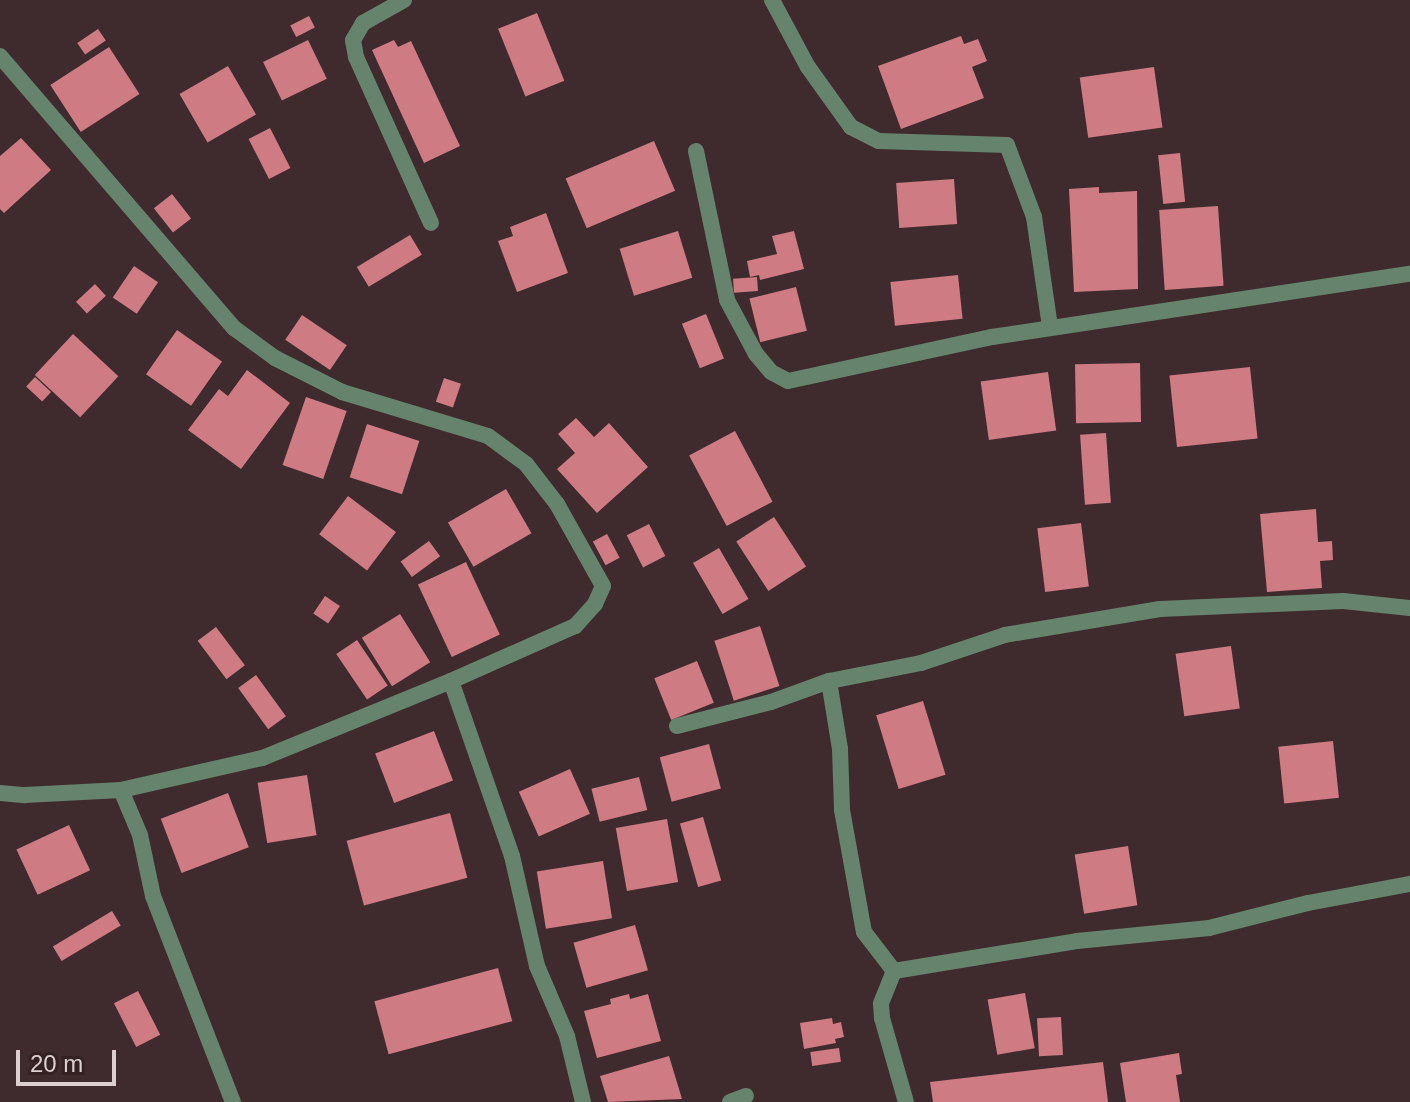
<!DOCTYPE html>
<style>
body{margin:0}
#map{position:relative;width:1410px;height:1102px;overflow:hidden;background:#3f2b2d;font-family:Helvetica,sans-serif}
div>[style]{position:absolute}
[style*='--x']{left:calc(var(--x)*1px);top:calc(var(--y)*1px);width:calc(var(--w)*1px);rotate:calc(var(--a)*1deg)}
.building>*{inset:0;background:#ce7b83;transform-origin:0 0}
.street>*{height:16px;margin:-8px;padding:0 8px;transform-origin:8px;border-radius:8px;background:#65836d}
span{translate:-50% -50%;white-space:nowrap;text-align:center;line-height:1.15;-webkit-text-stroke:8px #342223;paint-order:stroke}
.scale{position:absolute;left:16px;top:1050px;width:100px;height:36px;box-sizing:border-box;border:4px solid #dccfcf;border-top:0;padding-left:10px;font-size:24px;line-height:28px;white-space:nowrap;color:#dccfcf;-webkit-text-stroke:6px #342223;paint-order:stroke}
</style>
<div id="map">
<div class="building">
<i style="left:537px;top:13px;width:73px;height:42px;rotate:68deg"></i>
<i style="left:309px;top:16px;width:13px;height:21px;rotate:63deg"></i>
<i style="left:98px;top:29px;width:14px;height:25px;rotate:56deg"></i>
<i style="clip-path:polygon(961px 36px,964px 44px,978px 39px,987px 61px,972px 67px,984px 98px,901px 129px,878px 66px)"></i>
<i style="left:308px;top:40px;width:43px;height:50px;rotate:64deg"></i>
<i style="clip-path:polygon(394px 40px,398px 47px,411px 41px,460px 146px,424px 163px,372px 50px)"></i>
<i style="left:109px;top:47px;width:56px;height:70px;rotate:57deg"></i>
<i style="left:228px;top:66px;width:56px;height:56px;rotate:60deg"></i>
<i style="left:1154px;top:67px;width:61px;height:75px;rotate:82deg"></i>
<i style="left:270px;top:128px;width:45px;height:24px;rotate:63deg"></i>
<i style="clip-path:polygon(21px 138px,51px 170px,4px 213px,0 209px,0 156px)"></i>
<i style="left:654px;top:141px;width:54px;height:96px;rotate:67deg"></i>
<i style="left:1180px;top:153px;width:49px;height:22px;rotate:84deg"></i>
<i style="left:954px;top:179px;width:45px;height:58px;rotate:86deg"></i>
<i style="clip-path:polygon(1099px 187px,1099px 193px,1137px 191px,1138px 289px,1074px 292px,1069px 189px)"></i>
<i style="left:172px;top:194px;width:31px;height:23px;rotate:52deg"></i>
<i style="left:1218px;top:206px;width:80px;height:59px;rotate:86deg"></i>
<i style="clip-path:polygon(546px 213px,568px 273px,517px 292px,498px 241px,513px 236px,510px 227px)"></i>
<i style="left:678px;top:231px;width:49px;height:61px;rotate:73deg"></i>
<i style="clip-path:polygon(794px 231px,804px 269px,760px 280px,759px 275px,750px 277px,747px 261px,777px 254px,772px 236px)"></i>
<i style="left:410px;top:235px;width:23px;height:62px;rotate:59deg"></i>
<i style="left:134px;top:266px;width:29px;height:38px;rotate:34deg"></i>
<i style="left:958px;top:275px;width:44px;height:68px;rotate:84deg"></i>
<i style="left:757px;top:277px;width:14px;height:24px;rotate:86deg"></i>
<i style="left:95px;top:284px;width:16px;height:26px;rotate:47deg"></i>
<i style="left:796px;top:287px;width:45px;height:48px;rotate:76deg"></i>
<i style="left:706px;top:314px;width:48px;height:26px;rotate:68deg"></i>
<i style="left:302px;top:315px;width:54px;height:30px;rotate:34deg"></i>
<i style="left:177px;top:330px;width:55px;height:54px;rotate:35deg"></i>
<i style="left:73px;top:334px;width:62px;height:56px;rotate:43deg"></i>
<i style="left:1140px;top:363px;width:59px;height:65px;rotate:89deg"></i>
<i style="left:1250px;top:367px;width:72px;height:81px;rotate:84deg"></i>
<i style="clip-path:polygon(247px 370px,290px 403px,241px 469px,188px 430px,219px 389px,228px 396px)"></i>
<i style="left:1048px;top:372px;width:59px;height:68px;rotate:82deg"></i>
<i style="left:35px;top:377px;width:22px;height:13px;rotate:43deg"></i>
<i style="left:444px;top:378px;width:18px;height:25px;rotate:19deg"></i>
<i style="left:306px;top:397px;width:43px;height:72px;rotate:19deg"></i>
<i style="clip-path:polygon(576px 418px,594px 437px,609px 423px,648px 467px,597px 513px,557px 469px,575px 453px,558px 434px)"></i>
<i style="left:367px;top:424px;width:55px;height:56px;rotate:18deg"></i>
<i style="left:735px;top:431px;width:80px;height:52px;rotate:62deg"></i>
<i style="left:1106px;top:433px;width:70px;height:26px;rotate:86deg"></i>
<i style="left:506px;top:489px;width:51px;height:67px;rotate:60deg"></i>
<i style="left:348px;top:496px;width:60px;height:48px;rotate:37deg"></i>
<i style="clip-path:polygon(1316px 509px,1318px 542px,1332px 541px,1333px 560px,1320px 561px,1322px 588px,1267px 592px,1260px 514px)"></i>
<i style="left:774px;top:517px;width:59px;height:45px;rotate:57deg"></i>
<i style="left:1081px;top:523px;width:64px;height:44px;rotate:83deg"></i>
<i style="left:649px;top:524px;width:36px;height:25px;rotate:63deg"></i>
<i style="left:607px;top:534px;width:27px;height:16px;rotate:62deg"></i>
<i style="left:429px;top:541px;width:19px;height:35px;rotate:54deg"></i>
<i style="left:719px;top:548px;width:59px;height:30px;rotate:60deg"></i>
<i style="left:466px;top:562px;width:80px;height:53px;rotate:65deg"></i>
<i style="left:325px;top:596px;width:18px;height:21px;rotate:34deg"></i>
<i style="left:400px;top:614px;width:57px;height:45px;rotate:58deg"></i>
<i style="left:760px;top:626px;width:63px;height:48px;rotate:72deg"></i>
<i style="left:216px;top:627px;width:48px;height:23px;rotate:53deg"></i>
<i style="left:357px;top:640px;width:55px;height:25px;rotate:56deg"></i>
<i style="left:1231px;top:646px;width:63px;height:56px;rotate:82deg"></i>
<i style="left:697px;top:661px;width:45px;height:46px;rotate:68deg"></i>
<i style="left:256px;top:675px;width:51px;height:22px;rotate:54deg"></i>
<i style="left:923px;top:701px;width:77px;height:49px;rotate:73deg"></i>
<i style="left:434px;top:731px;width:53px;height:63px;rotate:69deg"></i>
<i style="left:1333px;top:741px;width:57px;height:55px;rotate:84deg"></i>
<i style="left:709px;top:744px;width:46px;height:51px;rotate:75deg"></i>
<i style="left:570px;top:769px;width:49px;height:56px;rotate:66deg"></i>
<i style="left:307px;top:775px;width:61px;height:50px;rotate:81deg"></i>
<i style="left:639px;top:777px;width:34px;height:49px;rotate:76deg"></i>
<i style="left:228px;top:793px;width:58px;height:72px;rotate:69deg"></i>
<i style="left:450px;top:813px;width:67px;height:107px;rotate:75deg"></i>
<i style="left:703px;top:817px;width:66px;height:24px;rotate:74deg"></i>
<i style="left:667px;top:819px;width:64px;height:52px;rotate:80deg"></i>
<i style="left:69px;top:825px;width:50px;height:58px;rotate:65deg"></i>
<i style="left:1128px;top:846px;width:60px;height:54px;rotate:81deg"></i>
<i style="left:603px;top:861px;width:58px;height:67px;rotate:81deg"></i>
<i style="left:112px;top:911px;width:17px;height:69px;rotate:59deg"></i>
<i style="left:635px;top:925px;width:47px;height:64px;rotate:74deg"></i>
<i style="left:498px;top:968px;width:55px;height:128px;rotate:75deg"></i>
<i style="left:138px;top:991px;width:49px;height:27px;rotate:63deg"></i>
<i style="left:1025px;top:993px;width:56px;height:38px;rotate:80deg"></i>
<i style="clip-path:polygon(629px 994px,630px 999px,648px 994px,661px 1041px,597px 1058px,584px 1011px,611px 1004px,610px 999px)"></i>
<i style="left:1061px;top:1017px;width:38px;height:24px;rotate:87deg"></i>
<i style="clip-path:polygon(832px 1018px,833px 1024px,841px 1022px,844px 1037px,835px 1039px,836px 1043px,804px 1049px,800px 1023px)"></i>
<i style="left:839px;top:1048px;width:14px;height:29px;rotate:82deg"></i>
<i style="clip-path:polygon(1179px 1053px,1182px 1074px,1176px 1075px,1180px 1102px,1126px 1102px,1120px 1063px)"></i>
<i style="clip-path:polygon(669px 1056px,682px 1099px,608px 1102px,600px 1076px)"></i>
<i style="clip-path:polygon(1103px 1062px,1108px 1102px,933px 1102px,930px 1082px)"></i>
</div>
<div class="street">
<i style="--x:404;--y:0;--w:47;--a:150.7"></i>
<i style="--x:363;--y:23;--w:20;--a:120"></i>
<i style="--x:353;--y:40;--w:17;--a:80"></i>
<i style="--x:356;--y:57;--w:182;--a:65.7"></i>
<i style="--x:772;--y:0;--w:76;--a:61.8"></i>
<i style="--x:808;--y:67;--w:74;--a:54.4"></i>
<i style="--x:851;--y:127;--w:31;--a:27"></i>
<i style="--x:879;--y:141;--w:128;--a:1.8"></i>
<i style="--x:1007;--y:145;--w:77;--a:69.4"></i>
<i style="--x:1034;--y:217;--w:111;--a:81.7"></i>
<i style="--x:0;--y:56;--w:359;--a:49.3"></i>
<i style="--x:234;--y:328;--w:51;--a:36.2"></i>
<i style="--x:275;--y:358;--w:75;--a:26.9"></i>
<i style="--x:342;--y:392;--w:152;--a:16.8"></i>
<i style="--x:488;--y:436;--w:47;--a:36.4"></i>
<i style="--x:526;--y:464;--w:51;--a:52.2"></i>
<i style="--x:557;--y:504;--w:94;--a:60.7"></i>
<i style="--x:603;--y:586;--w:20;--a:114"></i>
<i style="--x:595;--y:604;--w:30;--a:132"></i>
<i style="--x:575;--y:626;--w:136;--a:156.1"></i>
<i style="--x:451;--y:681;--w:204;--a:157.8"></i>
<i style="--x:262;--y:758;--w:145;--a:167.2"></i>
<i style="--x:121;--y:790;--w:49;--a:67.1"></i>
<i style="--x:140;--y:835;--w:62;--a:78"></i>
<i style="--x:153;--y:896;--w:221;--a:68.8"></i>
<i style="--x:696;--y:151;--w:152;--a:78.2"></i>
<i style="--x:727;--y:300;--w:61;--a:61.8"></i>
<i style="--x:756;--y:354;--w:23;--a:50"></i>
<i style="--x:771;--y:372;--w:19;--a:28"></i>
<i style="--x:788;--y:381;--w:209;--a:-12.2"></i>
<i style="--x:992;--y:337;--w:423;--a:-8.6"></i>
<i style="--x:1410;--y:608;--w:67;--a:-174"></i>
<i style="--x:1343;--y:601;--w:183;--a:177.5"></i>
<i style="--x:1160;--y:609;--w:157;--a:170.5"></i>
<i style="--x:1005;--y:635;--w:89;--a:161.6"></i>
<i style="--x:921;--y:663;--w:94;--a:168.9"></i>
<i style="--x:829;--y:681;--w:69;--a:80.8"></i>
<i style="--x:840;--y:749;--w:61;--a:88.1"></i>
<i style="--x:842;--y:810;--w:124;--a:79.8"></i>
<i style="--x:864;--y:932;--w:49;--a:52.4"></i>
<i style="--x:894;--y:971;--w:185;--a:-9.3"></i>
<i style="--x:1077;--y:941;--w:133;--a:-5.6"></i>
<i style="--x:1209;--y:928;--w:102;--a:-14.2"></i>
<i style="--x:1308;--y:903;--w:104;--a:-10.6"></i>
<i style="--x:451;--y:681;--w:185;--a:70.8"></i>
<i style="--x:512;--y:856;--w:113;--a:77.2"></i>
<i style="--x:537;--y:966;--w:76;--a:66.8"></i>
<i style="--x:567;--y:1036;--w:68;--a:76.4"></i>
<i style="--x:677;--y:726;--w:97;--a:-14.3"></i>
<i style="--x:771;--y:702;--w:62;--a:-19.9"></i>
<i style="--x:0;--y:793;--w:25;--a:5"></i>
<i style="--x:25;--y:795;--w:96;--a:-3"></i>
<i style="--x:894;--y:971;--w:35;--a:112"></i>
<i style="--x:881;--y:1004;--w:14;--a:86"></i>
<i style="--x:882;--y:1018;--w:87;--a:74.1"></i>
<i style="--x:730;--y:1102;--w:17;--a:-21"></i>
</div>
<div class="scale">20 m</div>
</div>
